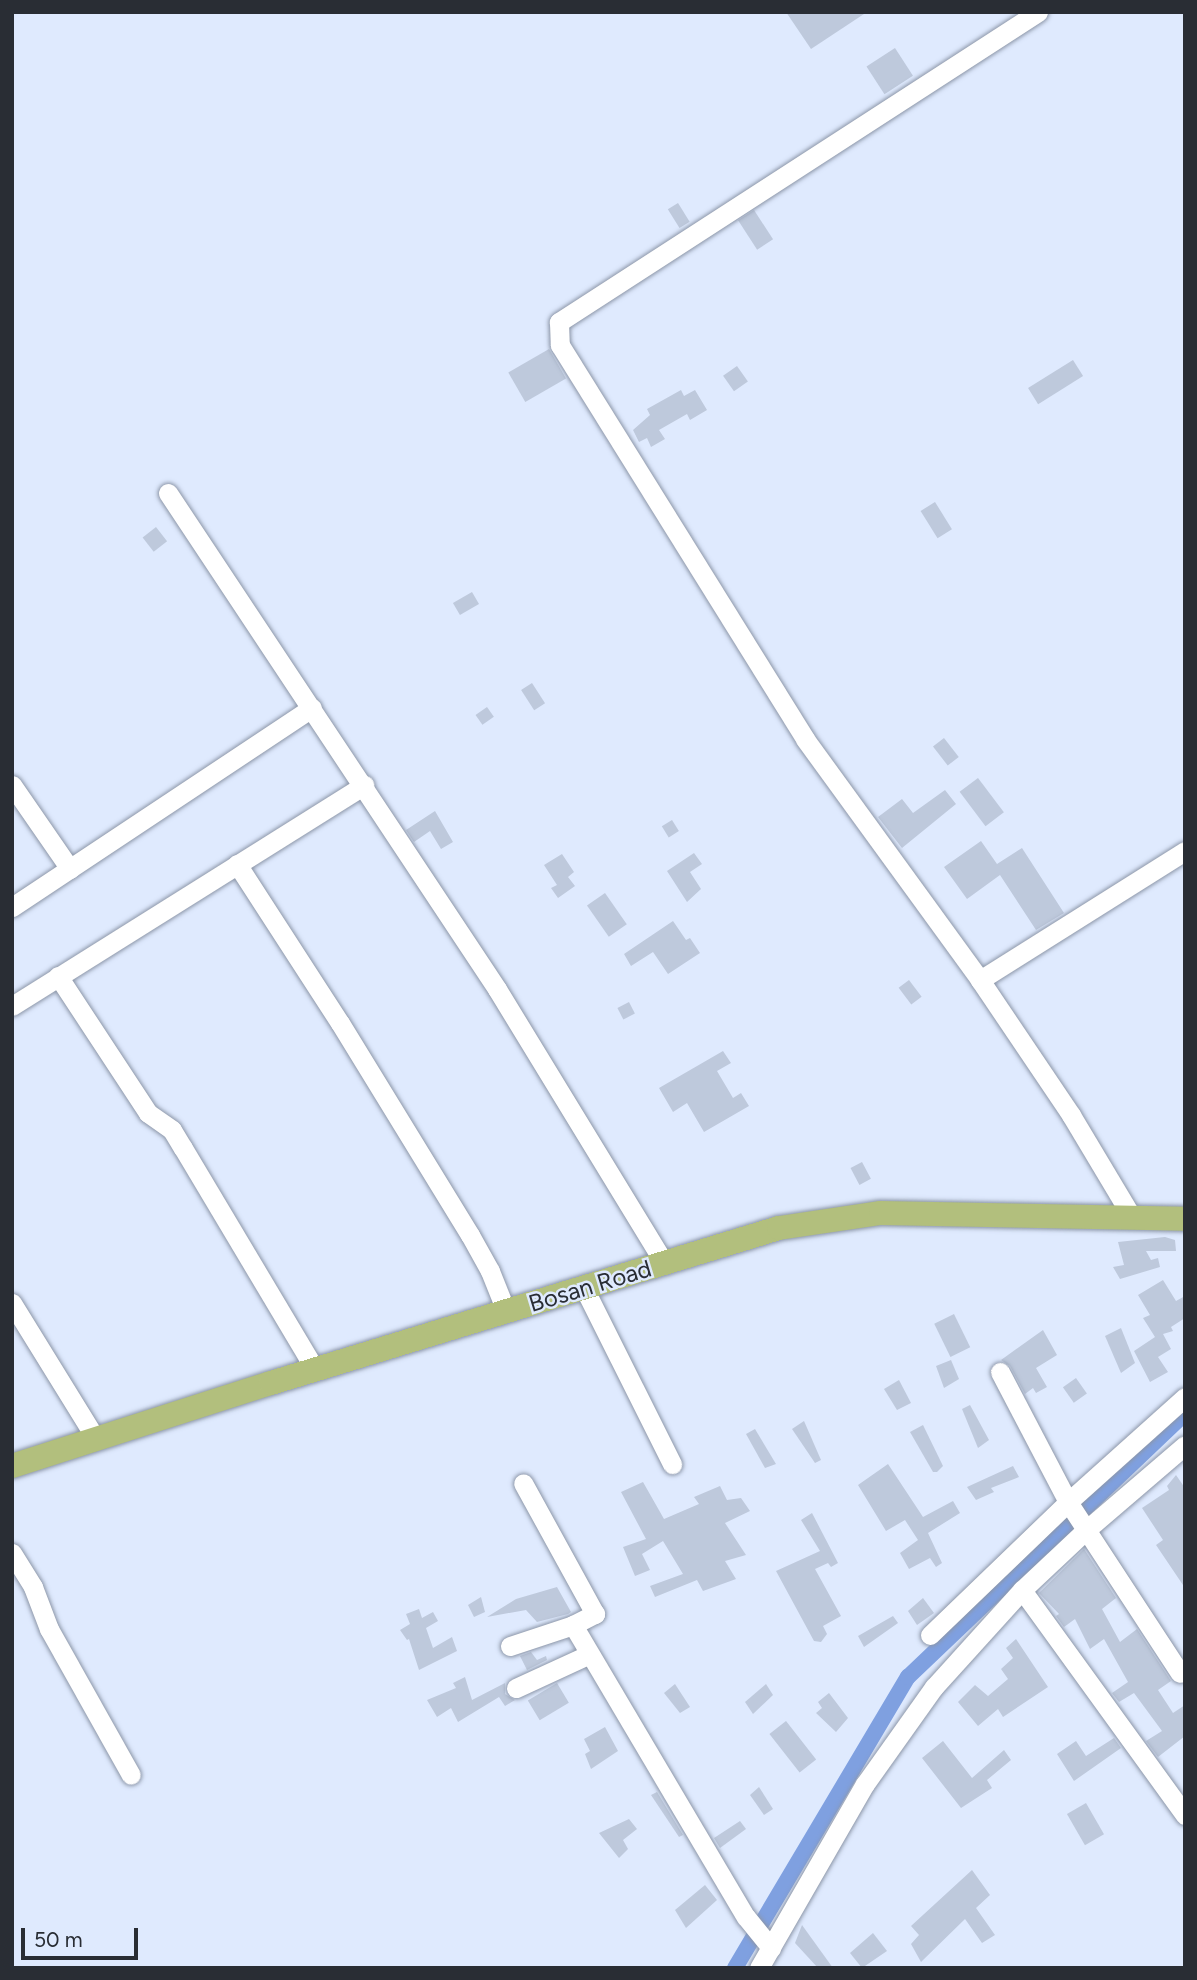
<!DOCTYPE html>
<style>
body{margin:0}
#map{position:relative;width:1197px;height:1980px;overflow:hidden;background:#dfeafe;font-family:Figtree,sans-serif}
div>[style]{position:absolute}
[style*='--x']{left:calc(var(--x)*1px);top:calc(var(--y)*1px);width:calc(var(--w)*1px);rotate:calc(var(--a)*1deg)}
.canal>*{height:16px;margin:-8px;padding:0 8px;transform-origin:8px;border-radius:8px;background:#7fa0e0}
.building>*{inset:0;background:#bec9dc;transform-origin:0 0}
.roads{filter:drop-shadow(0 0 2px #8c96a8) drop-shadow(0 0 2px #8c96a8)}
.minor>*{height:19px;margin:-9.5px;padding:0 9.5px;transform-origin:9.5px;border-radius:9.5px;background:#fff}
.major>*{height:24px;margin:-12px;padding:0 12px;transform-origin:12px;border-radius:12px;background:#b2bf7d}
span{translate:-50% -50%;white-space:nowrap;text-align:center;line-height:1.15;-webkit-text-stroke:5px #dfeafe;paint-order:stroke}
.street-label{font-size:24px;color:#292d34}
.frame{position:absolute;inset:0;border:14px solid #292d34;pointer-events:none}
.scale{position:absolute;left:21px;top:1928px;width:117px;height:32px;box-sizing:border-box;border:4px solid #292d34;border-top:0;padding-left:9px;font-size:21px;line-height:24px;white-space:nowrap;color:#292d34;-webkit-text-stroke:5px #dfeafe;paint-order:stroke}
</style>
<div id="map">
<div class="canal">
<i style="--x:735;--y:1968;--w:339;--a:-59.3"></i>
<i style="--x:908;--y:1677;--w:383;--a:-43.6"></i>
</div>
<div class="building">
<i style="clip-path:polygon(786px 12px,867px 12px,811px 49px)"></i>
<i style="left:895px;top:48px;width:33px;height:34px;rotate:57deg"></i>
<i style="left:678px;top:203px;width:22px;height:12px;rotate:58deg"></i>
<i style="left:754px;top:210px;width:35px;height:19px;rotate:57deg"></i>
<i style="left:549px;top:349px;width:34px;height:47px;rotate:60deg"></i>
<i style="left:1073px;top:360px;width:19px;height:53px;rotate:58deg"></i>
<i style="left:737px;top:366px;width:19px;height:17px;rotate:55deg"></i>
<i style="clip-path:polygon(681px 390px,684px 396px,695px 390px,707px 410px,690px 420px,687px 414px,659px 430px,665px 439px,651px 447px,647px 438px,639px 442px,633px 430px,650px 415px,647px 409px)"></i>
<i style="left:935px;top:502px;width:32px;height:17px;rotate:58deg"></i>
<i style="left:156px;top:527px;width:18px;height:17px;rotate:52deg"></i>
<i style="left:472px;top:592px;width:14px;height:22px;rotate:60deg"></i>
<i style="left:532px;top:683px;width:24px;height:13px;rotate:57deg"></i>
<i style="left:487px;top:707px;width:12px;height:14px;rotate:55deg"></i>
<i style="left:944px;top:738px;width:24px;height:14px;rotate:52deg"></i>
<i style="left:978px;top:778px;width:43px;height:23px;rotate:53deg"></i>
<i style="clip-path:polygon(945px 790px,956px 804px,902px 848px,878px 817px,902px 799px,913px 813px)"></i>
<i style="clip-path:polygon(435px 811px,453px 842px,441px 849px,430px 831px,414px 842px,406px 830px)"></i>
<i style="left:672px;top:820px;width:13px;height:12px;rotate:58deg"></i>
<i style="clip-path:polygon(981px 841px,997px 864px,1022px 848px,1064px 913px,1036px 930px,1000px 875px,967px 899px,944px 867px)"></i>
<i style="clip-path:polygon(694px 853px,702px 864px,690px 872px,701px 889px,687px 902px,667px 871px)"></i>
<i style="clip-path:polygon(562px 854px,574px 872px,568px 877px,575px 886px,558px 898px,551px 888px,557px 885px,544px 865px)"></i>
<i style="left:605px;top:893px;width:38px;height:22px;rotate:55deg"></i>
<i style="clip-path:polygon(673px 921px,686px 940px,690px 938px,700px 953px,668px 974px,653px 952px,631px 966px,624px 954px)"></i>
<i style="left:909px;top:980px;width:21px;height:13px;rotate:53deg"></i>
<i style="left:629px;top:1002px;width:13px;height:13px;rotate:63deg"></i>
<i style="clip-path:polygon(723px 1051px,731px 1063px,717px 1071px,733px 1098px,741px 1093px,749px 1106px,704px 1132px,687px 1103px,673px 1112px,659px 1088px)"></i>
<i style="left:862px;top:1162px;width:19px;height:13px;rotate:62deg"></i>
<i style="clip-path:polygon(1165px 1237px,1175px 1240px,1176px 1251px,1146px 1251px,1151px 1260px,1158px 1258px,1160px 1267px,1120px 1279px,1113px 1267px,1124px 1265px,1118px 1242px)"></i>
<i style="clip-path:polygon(1163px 1280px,1176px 1301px,1185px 1296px,1185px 1318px,1171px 1327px,1173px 1331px,1163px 1334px,1171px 1349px,1158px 1357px,1168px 1372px,1150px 1382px,1134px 1351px,1155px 1337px,1143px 1318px,1150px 1315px,1138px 1295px)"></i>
<i style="left:954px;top:1314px;width:37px;height:22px;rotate:64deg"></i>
<i style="clip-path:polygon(1121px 1328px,1135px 1363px,1121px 1373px,1105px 1336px)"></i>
<i style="clip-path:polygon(1043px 1330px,1057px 1355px,1036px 1368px,1047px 1387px,1036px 1393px,1033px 1388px,1025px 1394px,1010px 1366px,1001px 1360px)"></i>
<i style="clip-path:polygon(951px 1360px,959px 1379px,944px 1388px,936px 1366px)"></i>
<i style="left:1076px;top:1378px;width:19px;height:16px;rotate:55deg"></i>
<i style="clip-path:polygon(899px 1380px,911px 1403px,897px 1410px,884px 1389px)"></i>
<i style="clip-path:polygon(970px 1405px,989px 1440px,978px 1448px,962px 1409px)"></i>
<i style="clip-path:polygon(804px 1421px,821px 1460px,815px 1463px,792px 1429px)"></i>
<i style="clip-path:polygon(923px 1425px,943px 1466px,937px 1472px,933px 1472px,910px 1432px)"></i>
<i style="clip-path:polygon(755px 1429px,776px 1464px,765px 1468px,746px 1434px)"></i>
<i style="clip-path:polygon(888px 1464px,923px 1517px,953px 1501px,960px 1513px,928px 1533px,942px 1563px,936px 1567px,930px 1558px,909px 1569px,900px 1553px,918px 1540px,905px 1520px,886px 1531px,858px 1485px)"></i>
<i style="clip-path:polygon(1013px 1466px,1019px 1477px,991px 1488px,994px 1492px,976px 1500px,967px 1487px)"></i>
<i style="clip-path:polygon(1176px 1475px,1185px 1488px,1185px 1588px,1156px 1545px,1163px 1540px,1142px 1508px,1169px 1490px,1167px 1486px)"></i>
<i style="clip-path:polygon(643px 1482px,664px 1519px,699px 1504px,694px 1497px,720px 1486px,727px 1500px,741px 1498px,750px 1511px,725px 1523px,746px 1555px,725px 1561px,736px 1579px,703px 1591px,697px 1580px,655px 1597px,650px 1586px,683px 1574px,663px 1541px,642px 1554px,650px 1570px,635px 1576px,623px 1547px,646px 1539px,621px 1492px)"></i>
<i style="clip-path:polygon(812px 1513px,838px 1563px,831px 1567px,828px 1563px,815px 1569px,841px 1616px,823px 1626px,827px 1634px,821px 1642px,814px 1641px,776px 1571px,820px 1551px,801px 1520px)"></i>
<i style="clip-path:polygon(1084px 1549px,1116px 1598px,1102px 1609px,1120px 1642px,1137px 1629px,1171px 1681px,1158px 1690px,1173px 1713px,1185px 1705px,1185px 1736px,1158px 1757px,1146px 1741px,1162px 1731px,1134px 1693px,1119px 1702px,1112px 1693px,1128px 1682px,1104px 1639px,1090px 1649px,1075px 1619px,1064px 1627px,1056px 1616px,1059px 1614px,1039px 1593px)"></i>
<i style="clip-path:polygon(557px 1587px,571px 1612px,568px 1614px,537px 1622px,526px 1610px,487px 1617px,516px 1599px)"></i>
<i style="clip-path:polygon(481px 1597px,485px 1612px,474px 1617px,468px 1605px)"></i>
<i style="clip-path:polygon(923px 1598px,934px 1613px,917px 1625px,908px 1611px)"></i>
<i style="clip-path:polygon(419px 1609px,422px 1618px,433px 1612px,438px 1621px,426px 1628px,433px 1648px,452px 1637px,457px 1651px,419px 1670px,409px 1639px,407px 1640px,400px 1630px,410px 1624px,406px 1614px)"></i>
<i style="clip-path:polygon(893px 1616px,898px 1623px,864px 1647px,858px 1636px)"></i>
<i style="clip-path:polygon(1016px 1639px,1048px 1687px,1003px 1717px,998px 1709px,978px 1726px,958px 1702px,975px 1685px,988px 1696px,1008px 1679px,1001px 1669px,1013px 1658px,1006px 1648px)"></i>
<i style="clip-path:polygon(531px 1652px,537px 1660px,546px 1656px,547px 1660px,527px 1670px,520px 1656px)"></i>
<i style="clip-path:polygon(465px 1677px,472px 1700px,505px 1683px,505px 1694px,515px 1700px,505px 1706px,499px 1697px,458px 1722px,451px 1708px,437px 1717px,427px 1700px,456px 1688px,453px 1683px)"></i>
<i style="left:557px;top:1683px;width:23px;height:34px;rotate:59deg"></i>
<i style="clip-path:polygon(675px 1684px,690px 1707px,680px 1713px,664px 1693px)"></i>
<i style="clip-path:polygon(766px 1684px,773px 1695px,753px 1714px,745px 1702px)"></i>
<i style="clip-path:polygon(829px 1693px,848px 1718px,836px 1732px,816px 1713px,822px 1708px,818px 1702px)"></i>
<i style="left:786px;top:1721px;width:49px;height:21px;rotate:52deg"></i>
<i style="clip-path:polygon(605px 1727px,618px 1751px,591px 1769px,585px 1754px,590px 1751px,584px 1739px)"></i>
<i style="clip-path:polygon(1114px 1738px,1121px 1748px,1074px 1781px,1057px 1754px,1076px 1741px,1086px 1756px)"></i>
<i style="clip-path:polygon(943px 1741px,972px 1778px,1004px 1750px,1011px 1760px,987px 1780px,992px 1788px,961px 1808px,922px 1758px)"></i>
<i style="clip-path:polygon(759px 1787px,773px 1809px,764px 1815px,750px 1795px)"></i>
<i style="clip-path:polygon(657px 1792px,683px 1835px,679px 1837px,651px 1795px)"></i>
<i style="left:1086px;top:1803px;width:36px;height:22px;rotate:60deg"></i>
<i style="clip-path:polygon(629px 1819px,637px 1829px,623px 1840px,628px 1849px,619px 1858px,599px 1833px)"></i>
<i style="clip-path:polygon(740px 1821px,746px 1829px,720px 1848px,714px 1838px)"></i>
<i style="clip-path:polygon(972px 1870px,990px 1895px,976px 1908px,995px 1935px,982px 1943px,965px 1919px,921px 1962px,911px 1944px,919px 1935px,911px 1926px)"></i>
<i style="clip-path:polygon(705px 1885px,717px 1900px,686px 1928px,675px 1910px)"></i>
<i style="clip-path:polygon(802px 1925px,833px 1968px,818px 1968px,795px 1943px)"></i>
<i style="clip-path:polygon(873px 1933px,887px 1951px,862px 1968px,850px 1953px)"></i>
</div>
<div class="roads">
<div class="minor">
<i style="--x:1038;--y:12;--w:571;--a:147.09"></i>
<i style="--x:559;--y:322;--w:23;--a:88"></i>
<i style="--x:560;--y:345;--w:464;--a:58.1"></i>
<i style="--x:805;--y:739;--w:298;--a:54"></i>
<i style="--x:980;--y:980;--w:163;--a:56"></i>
<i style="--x:1071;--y:1115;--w:119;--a:59.1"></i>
<i style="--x:168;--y:493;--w:595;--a:56.44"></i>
<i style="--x:497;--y:989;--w:321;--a:58.6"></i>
<i style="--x:12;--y:785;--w:102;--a:55.4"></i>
<i style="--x:237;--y:864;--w:189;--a:57.1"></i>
<i style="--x:340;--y:1023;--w:249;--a:58.5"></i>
<i style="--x:470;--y:1235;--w:41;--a:60.9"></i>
<i style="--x:490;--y:1271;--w:43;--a:68.2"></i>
<i style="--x:12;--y:907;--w:360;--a:-33.6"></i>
<i style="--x:58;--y:976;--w:164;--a:56.7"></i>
<i style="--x:148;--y:1113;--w:29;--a:35"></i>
<i style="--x:172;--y:1130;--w:21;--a:59"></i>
<i style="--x:183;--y:1148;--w:257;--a:59.2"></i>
<i style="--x:980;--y:980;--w:242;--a:-32.2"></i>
<i style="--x:12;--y:1006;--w:416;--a:-32.1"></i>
<i style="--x:584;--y:1288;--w:197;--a:63.4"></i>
<i style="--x:12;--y:1303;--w:160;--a:58.3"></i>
<i style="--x:1000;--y:1372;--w:147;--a:62.4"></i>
<i style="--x:1068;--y:1502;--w:204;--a:56.8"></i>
<i style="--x:12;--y:1553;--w:40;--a:58"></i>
<i style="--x:33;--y:1587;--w:45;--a:69.1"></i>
<i style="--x:49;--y:1629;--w:167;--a:60.7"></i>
<i style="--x:1022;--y:1590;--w:278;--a:54.1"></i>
<i style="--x:573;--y:1625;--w:339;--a:59.4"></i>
<i style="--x:746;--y:1917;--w:40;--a:51"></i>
<i style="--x:930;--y:1635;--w:192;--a:-43.9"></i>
<i style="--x:1068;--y:1502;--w:157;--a:-41.9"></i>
<i style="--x:510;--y:1646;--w:66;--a:-18.4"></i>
<i style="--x:573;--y:1625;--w:25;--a:-27"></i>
<i style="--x:595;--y:1614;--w:149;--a:-118.8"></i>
<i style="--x:516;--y:1688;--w:81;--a:-24.7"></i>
<i style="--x:759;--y:1968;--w:212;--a:-60.1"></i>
<i style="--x:865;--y:1784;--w:119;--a:-54.6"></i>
<i style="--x:934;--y:1687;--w:131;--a:-47.8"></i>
<i style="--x:1022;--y:1590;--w:88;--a:-43.2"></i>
<i style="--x:1086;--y:1530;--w:130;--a:-40.6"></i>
</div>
<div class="major">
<i style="--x:12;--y:1466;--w:272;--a:-17.8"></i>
<i style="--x:271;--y:1383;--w:531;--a:-16.97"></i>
<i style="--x:779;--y:1228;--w:103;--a:-8.4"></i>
<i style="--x:881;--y:1213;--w:304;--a:1.1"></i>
</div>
</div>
<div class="street-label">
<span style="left:590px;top:1286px;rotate:-17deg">Bosan Road</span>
</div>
<div class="frame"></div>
<div class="scale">50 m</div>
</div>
